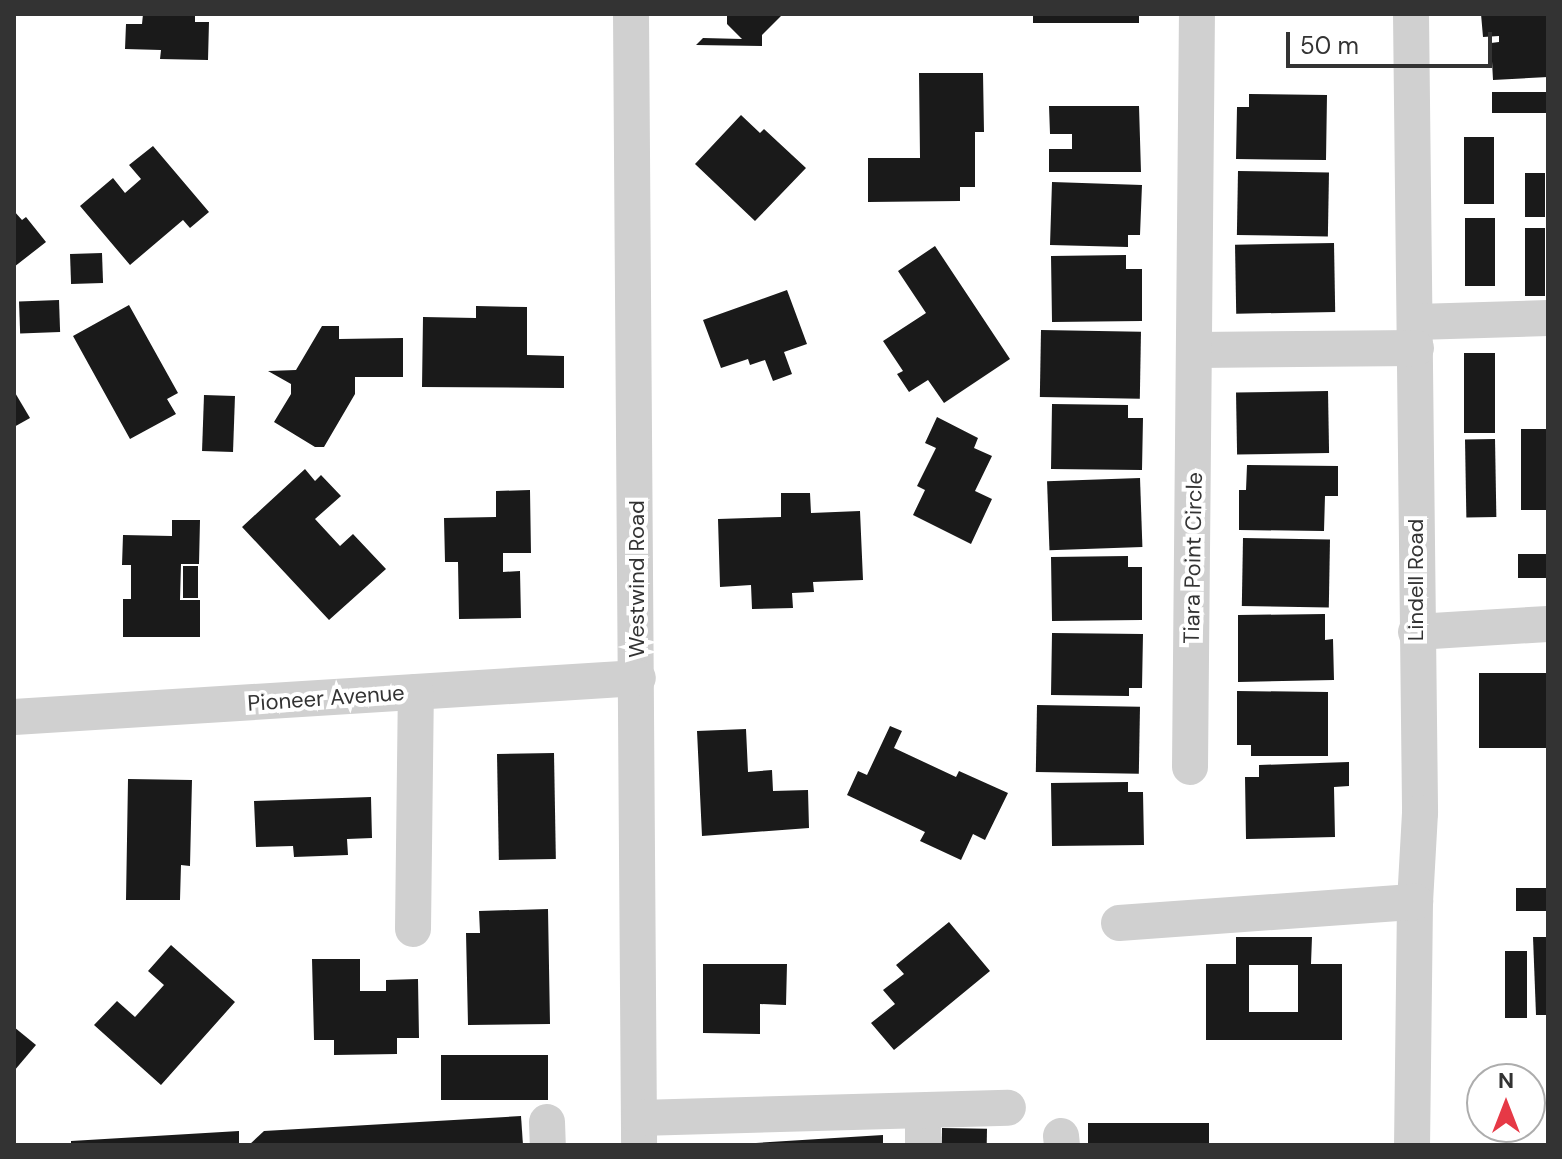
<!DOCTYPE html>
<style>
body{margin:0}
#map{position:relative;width:1562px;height:1159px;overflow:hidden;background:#fff;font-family:"DM Sans",sans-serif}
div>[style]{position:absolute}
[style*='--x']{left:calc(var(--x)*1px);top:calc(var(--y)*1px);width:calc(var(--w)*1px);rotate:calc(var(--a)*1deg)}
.building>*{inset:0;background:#1a1a1a;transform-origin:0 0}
.minor>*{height:36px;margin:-18px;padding:0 18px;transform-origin:18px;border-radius:18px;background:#d0d0d0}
span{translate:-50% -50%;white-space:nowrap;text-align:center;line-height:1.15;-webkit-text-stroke:8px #fff;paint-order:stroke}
.street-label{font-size:22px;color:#333}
.frame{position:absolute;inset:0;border:16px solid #333;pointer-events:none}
.north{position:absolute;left:1466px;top:1063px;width:80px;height:80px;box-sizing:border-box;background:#fff;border:2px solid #adadad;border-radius:50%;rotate:0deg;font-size:22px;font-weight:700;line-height:32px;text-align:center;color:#333}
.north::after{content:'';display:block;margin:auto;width:28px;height:36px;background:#e63946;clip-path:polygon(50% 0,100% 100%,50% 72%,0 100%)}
.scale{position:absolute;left:1286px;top:32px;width:206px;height:36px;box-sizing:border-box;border:4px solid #333;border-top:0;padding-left:10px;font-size:24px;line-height:28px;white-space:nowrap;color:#333;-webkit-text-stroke:6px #fff;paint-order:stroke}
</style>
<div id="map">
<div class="building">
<i style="clip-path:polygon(143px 14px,195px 14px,195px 22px,209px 22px,208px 60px,160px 59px,161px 50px,125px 49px,126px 24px,142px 24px)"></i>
<i style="clip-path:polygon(727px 14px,783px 14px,762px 35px,762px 46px,696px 45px,703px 38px,742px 39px,727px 24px)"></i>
<i style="left:1033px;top:14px;width:106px;height:9px"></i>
<i style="clip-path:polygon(1481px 14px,1548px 14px,1548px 77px,1493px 80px,1491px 43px,1499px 42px,1499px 36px,1483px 37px)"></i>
<i style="clip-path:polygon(919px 73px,983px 73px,984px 132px,975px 132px,975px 187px,960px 187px,960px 201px,868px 202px,868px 158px,920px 158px)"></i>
<i style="left:1548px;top:92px;width:21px;height:56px;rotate:90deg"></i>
<i style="clip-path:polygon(1249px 94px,1327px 95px,1326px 160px,1236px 159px,1237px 107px,1249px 107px)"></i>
<i style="clip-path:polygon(1049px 106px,1139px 106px,1141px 172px,1049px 172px,1049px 149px,1072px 149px,1072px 134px,1050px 134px)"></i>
<i style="clip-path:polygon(741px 115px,760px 133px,764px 129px,806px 168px,755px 221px,695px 164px)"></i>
<i style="left:1464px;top:137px;width:30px;height:67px"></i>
<i style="clip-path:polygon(153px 146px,209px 212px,190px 228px,183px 220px,130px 265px,80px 206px,113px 178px,125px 193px,141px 179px,129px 165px)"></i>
<i style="left:1238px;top:171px;width:91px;height:64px;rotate:1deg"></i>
<i style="left:1525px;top:173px;width:20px;height:44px"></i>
<i style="clip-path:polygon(1052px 182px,1142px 185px,1140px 235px,1128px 235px,1128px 247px,1050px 245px)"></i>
<i style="clip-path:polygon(14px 211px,22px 220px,26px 217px,46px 242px,14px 267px)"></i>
<i style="left:1465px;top:218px;width:30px;height:68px"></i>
<i style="left:1525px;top:228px;width:20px;height:68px"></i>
<i style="left:1334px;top:243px;width:69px;height:99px;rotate:89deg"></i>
<i style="clip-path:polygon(935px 246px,1010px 359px,944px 403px,928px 380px,909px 392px,897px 374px,903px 371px,883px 341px,926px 313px,898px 271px)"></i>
<i style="left:102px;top:253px;width:30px;height:32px;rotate:88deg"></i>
<i style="clip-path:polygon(1126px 255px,1126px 269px,1142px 269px,1142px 321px,1052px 322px,1051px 256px)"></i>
<i style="clip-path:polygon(787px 290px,807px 344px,784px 352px,792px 374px,773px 381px,765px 360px,750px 365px,748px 359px,721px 368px,703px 320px)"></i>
<i style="left:59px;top:300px;width:32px;height:40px;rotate:88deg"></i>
<i style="clip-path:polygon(129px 305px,178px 393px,167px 399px,176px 414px,130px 439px,73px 336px)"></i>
<i style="clip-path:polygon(476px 306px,527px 307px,527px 355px,564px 356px,564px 388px,422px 387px,423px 317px,476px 318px)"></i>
<i style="clip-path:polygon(322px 326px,339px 326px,339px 339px,403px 338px,403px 377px,355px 377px,355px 394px,324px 447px,315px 447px,274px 422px,291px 394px,291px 384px,268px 371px,296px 370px)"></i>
<i style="left:1041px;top:330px;width:100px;height:67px;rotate:1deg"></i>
<i style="left:1464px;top:353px;width:31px;height:80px"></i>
<i style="clip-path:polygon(14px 391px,30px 418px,14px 427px)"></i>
<i style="left:1328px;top:391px;width:62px;height:92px;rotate:89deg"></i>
<i style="left:204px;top:395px;width:31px;height:56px;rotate:2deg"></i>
<i style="clip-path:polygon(1052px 404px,1128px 405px,1128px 418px,1143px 418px,1142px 470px,1051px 469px)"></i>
<i style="clip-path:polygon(937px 417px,978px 438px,974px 448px,992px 456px,975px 491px,992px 499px,971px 544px,913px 515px,925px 490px,917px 486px,936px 448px,925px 443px)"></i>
<i style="left:1521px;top:429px;width:27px;height:81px"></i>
<i style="left:1495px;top:439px;width:78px;height:30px;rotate:89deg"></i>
<i style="clip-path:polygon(1247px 465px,1338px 466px,1338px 496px,1325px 496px,1324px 531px,1239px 530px,1239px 490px,1246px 490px)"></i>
<i style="clip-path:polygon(305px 469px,315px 481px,321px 475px,341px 496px,315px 519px,340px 546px,353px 534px,386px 569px,329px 620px,242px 527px)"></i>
<i style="left:1140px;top:478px;width:69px;height:93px;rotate:88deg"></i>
<i style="clip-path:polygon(530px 490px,531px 553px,503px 553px,503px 572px,520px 571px,521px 618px,459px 619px,458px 562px,445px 562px,444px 518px,496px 517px,496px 491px)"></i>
<i style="clip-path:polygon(781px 493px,810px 493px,811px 513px,860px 511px,863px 580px,813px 582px,814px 592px,792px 593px,793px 608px,752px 609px,751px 585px,720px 587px,718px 519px,781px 517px)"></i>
<i style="clip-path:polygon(172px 520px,200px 520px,199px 564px,181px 564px,180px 600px,200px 600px,200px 637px,123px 637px,123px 599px,131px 599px,131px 565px,122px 565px,123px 535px,172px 536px)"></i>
<i style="left:1243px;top:538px;width:87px;height:68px;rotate:1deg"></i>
<i style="left:1518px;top:554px;width:30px;height:24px"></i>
<i style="clip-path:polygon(1128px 556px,1128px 567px,1142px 567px,1142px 620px,1052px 621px,1051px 557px)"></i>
<i style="left:183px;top:566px;width:15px;height:32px"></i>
<i style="clip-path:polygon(1325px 614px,1325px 640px,1333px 639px,1334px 680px,1238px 682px,1238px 615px)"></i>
<i style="clip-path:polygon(1052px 633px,1143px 634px,1142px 688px,1129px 688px,1129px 696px,1051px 695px)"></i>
<i style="left:1548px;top:673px;width:75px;height:69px;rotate:90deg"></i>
<i style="clip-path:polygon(1237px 691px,1328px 692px,1328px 756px,1251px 756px,1251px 745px,1237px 745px)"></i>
<i style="left:1037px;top:705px;width:103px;height:67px;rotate:1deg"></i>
<i style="clip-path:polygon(890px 726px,902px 731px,894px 748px,956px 777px,959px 771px,1008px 793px,985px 840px,973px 834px,961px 860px,920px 841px,925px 832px,847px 795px,858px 771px,867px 775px)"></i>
<i style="clip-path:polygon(746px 729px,748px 772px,772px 770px,773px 791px,808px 790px,809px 828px,702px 836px,697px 731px)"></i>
<i style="left:554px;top:753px;width:106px;height:57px;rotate:89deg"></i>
<i style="clip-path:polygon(1349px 762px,1349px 786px,1334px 787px,1335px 837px,1246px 839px,1245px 777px,1259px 777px,1259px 765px)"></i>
<i style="clip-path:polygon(128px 779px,192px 780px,190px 866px,181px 865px,180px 900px,126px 900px)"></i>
<i style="clip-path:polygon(1128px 782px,1128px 792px,1143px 792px,1144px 845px,1052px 846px,1051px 783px)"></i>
<i style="clip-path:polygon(371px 797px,372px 838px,347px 839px,348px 855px,294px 857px,293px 846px,256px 847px,254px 801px)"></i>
<i style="left:1548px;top:888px;width:23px;height:32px;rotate:90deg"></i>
<i style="clip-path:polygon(548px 909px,550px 1024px,468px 1025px,466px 933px,480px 933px,479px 911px)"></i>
<i style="clip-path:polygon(949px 922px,990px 971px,894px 1050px,871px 1023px,895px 1004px,883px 990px,904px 974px,896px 965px)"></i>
<i style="clip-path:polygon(evenodd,1236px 937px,1312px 937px,1311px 964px,1342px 964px,1342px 1040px,1206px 1040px,1206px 964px,1236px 964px,1236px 937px,1249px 965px,1298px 965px,1298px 1012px,1249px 1012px,1249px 965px)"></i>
<i style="clip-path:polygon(1533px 937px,1548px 937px,1548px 1015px,1536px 1015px)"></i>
<i style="clip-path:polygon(171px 945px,235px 1002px,161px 1085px,94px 1025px,117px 1001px,135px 1017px,164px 985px,148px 971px)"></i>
<i style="left:1505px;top:951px;width:22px;height:67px"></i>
<i style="clip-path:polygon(312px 959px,360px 959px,360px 991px,386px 991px,386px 980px,418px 979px,419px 1038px,397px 1038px,397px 1054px,334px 1055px,334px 1040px,314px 1040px)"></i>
<i style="clip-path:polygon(703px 964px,787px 964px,786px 1005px,760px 1004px,760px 1034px,703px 1033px)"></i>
<i style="clip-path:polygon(14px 1027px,36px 1045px,14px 1071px)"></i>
<i style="left:548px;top:1055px;width:45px;height:107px;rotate:90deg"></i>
<i style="clip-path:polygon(521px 1116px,523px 1145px,249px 1145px,264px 1131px)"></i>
<i style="left:1088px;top:1123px;width:121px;height:22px"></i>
<i style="left:942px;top:1128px;width:45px;height:17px;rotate:1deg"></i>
<i style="clip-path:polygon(239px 1131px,239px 1145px,71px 1145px,71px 1141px)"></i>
<i style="clip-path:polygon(883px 1135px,883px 1145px,756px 1145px,756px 1143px)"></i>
</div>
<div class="minor">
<i style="--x:631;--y:14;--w:1131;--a:89.59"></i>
<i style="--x:1411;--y:14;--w:799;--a:89.35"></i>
<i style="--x:1420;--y:813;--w:89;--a:93.2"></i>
<i style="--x:1415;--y:902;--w:243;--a:90.7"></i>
<i style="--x:1416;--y:322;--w:132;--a:-1.7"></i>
<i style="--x:1197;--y:350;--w:219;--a:-0.5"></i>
<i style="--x:1416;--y:632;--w:132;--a:-3.5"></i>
<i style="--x:14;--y:717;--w:625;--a:-3.58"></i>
<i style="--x:1190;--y:767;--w:753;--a:-89.47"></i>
<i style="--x:1119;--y:923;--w:297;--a:-4.1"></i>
<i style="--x:413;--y:929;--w:237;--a:-89.3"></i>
<i style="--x:923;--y:1111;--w:34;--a:90"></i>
<i style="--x:639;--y:1118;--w:369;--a:-1.6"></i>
<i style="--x:547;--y:1122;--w:23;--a:88"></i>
<i style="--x:1061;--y:1136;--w:9;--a:84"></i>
</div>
<div class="street-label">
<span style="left:1193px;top:558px;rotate:-89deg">Tiara Point Circle</span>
<span style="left:637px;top:579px;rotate:-90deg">Westwind Road</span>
<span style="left:1416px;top:580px;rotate:-90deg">Lindell Road</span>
<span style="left:326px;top:698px;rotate:-4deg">Pioneer Avenue</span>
</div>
<div class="frame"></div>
<div class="north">N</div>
<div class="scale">50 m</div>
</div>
